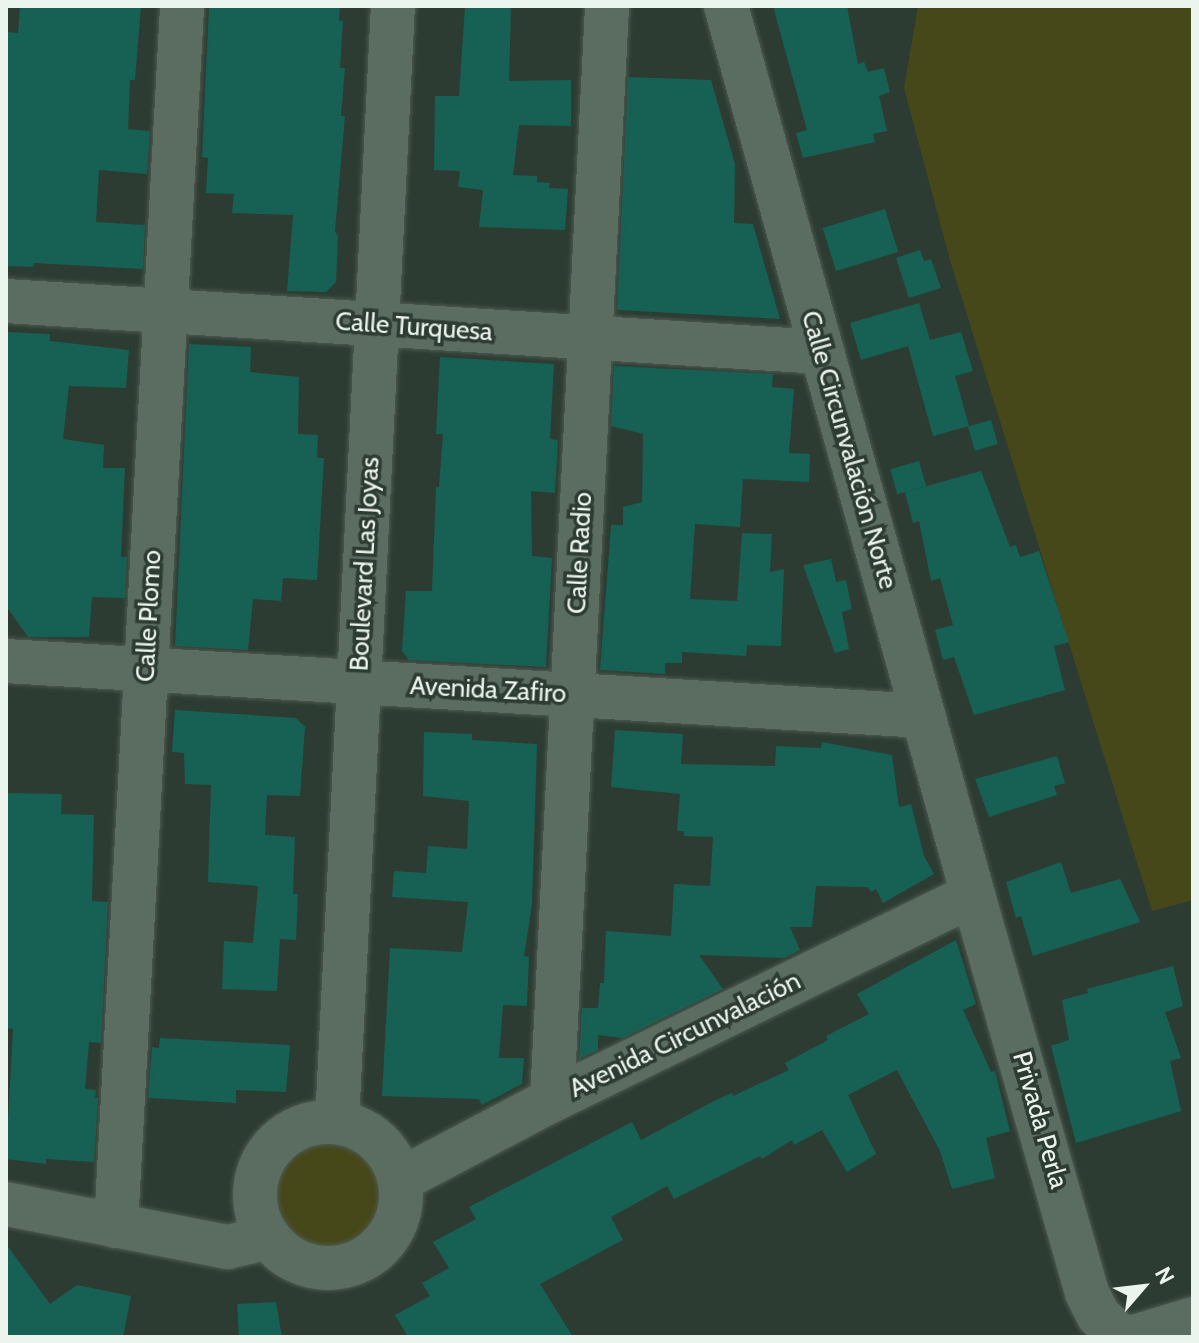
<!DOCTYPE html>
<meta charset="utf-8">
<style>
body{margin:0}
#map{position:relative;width:1199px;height:1343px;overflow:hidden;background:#2d3c32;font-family:Cabin,sans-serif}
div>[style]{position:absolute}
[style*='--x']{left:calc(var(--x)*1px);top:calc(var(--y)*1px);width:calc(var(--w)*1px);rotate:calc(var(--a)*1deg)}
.green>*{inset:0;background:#46481a}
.round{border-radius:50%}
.building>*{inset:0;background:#166153;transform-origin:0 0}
.roads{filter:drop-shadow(0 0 2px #4d5950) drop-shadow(0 0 2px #4d5950)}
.minor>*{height:44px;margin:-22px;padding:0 22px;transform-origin:22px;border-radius:22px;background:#5b6c60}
.minor>.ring{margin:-22px;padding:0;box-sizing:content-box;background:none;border:44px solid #5b6c60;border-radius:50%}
span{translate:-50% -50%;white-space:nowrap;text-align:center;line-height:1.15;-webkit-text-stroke:7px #2d3c32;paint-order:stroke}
.street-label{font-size:26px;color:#ebf4ed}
.frame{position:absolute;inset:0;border:8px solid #ebf4ed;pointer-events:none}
.north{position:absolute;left:1103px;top:1247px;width:80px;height:80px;-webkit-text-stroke:6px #2d3c32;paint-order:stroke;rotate:62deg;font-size:22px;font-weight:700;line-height:32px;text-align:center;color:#ebf4ed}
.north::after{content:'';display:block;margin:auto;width:28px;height:36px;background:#ebf4ed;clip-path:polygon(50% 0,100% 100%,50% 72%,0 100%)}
</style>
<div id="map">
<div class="green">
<i style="clip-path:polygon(918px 6px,1193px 6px,1193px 900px,1152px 911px,950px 260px,904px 88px)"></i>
<i class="round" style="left:272px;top:1138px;width:116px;height:116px"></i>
</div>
<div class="building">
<i style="clip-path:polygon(20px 6px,141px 6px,135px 80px,130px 80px,128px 129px,150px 131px,147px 174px,99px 170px,96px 222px,145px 225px,143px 269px,34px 263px,33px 267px,6px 266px,6px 32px,18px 33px)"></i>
<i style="clip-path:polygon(209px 6px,340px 6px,339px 21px,343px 21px,340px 68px,345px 68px,341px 116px,345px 116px,335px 231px,338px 237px,336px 282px,326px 292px,287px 291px,293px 215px,232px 213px,234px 194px,206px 193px,208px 158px,202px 157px)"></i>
<i style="clip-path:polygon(465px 6px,511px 6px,509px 81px,571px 80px,571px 126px,519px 125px,513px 175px,537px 176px,537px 182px,550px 183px,549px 188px,568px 189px,565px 230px,479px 227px,483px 190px,458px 187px,460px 171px,434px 170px,435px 96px,459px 96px)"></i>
<i style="clip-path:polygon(773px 6px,847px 6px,858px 64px,864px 62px,868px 72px,884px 68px,890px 92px,879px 96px,887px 131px,873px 134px,875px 142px,803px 158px,796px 133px,807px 130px)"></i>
<i style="clip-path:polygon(628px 77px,711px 80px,735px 164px,734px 223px,753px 224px,780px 319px,617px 310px)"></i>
<i style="left:885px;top:209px;width:45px;height:65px;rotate:73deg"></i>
<i style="clip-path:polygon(920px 250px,924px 261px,931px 259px,941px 288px,909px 298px,896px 258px)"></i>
<i style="clip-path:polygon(919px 303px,930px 340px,922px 342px,961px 332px,973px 371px,955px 376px,969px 426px,933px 436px,908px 346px,861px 360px,850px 323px)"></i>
<i style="clip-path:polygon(6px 332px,50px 334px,50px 341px,129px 350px,126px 388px,69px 386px,63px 439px,104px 445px,103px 468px,125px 468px,121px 557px,127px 557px,125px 598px,92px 597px,89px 637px,28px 637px,6px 606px)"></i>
<i style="clip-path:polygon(189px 344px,251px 347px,250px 372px,299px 377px,298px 434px,318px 435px,317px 458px,324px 458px,317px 580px,283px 578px,281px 601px,253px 599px,248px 650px,175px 646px)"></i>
<i style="clip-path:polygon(440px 357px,554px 364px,550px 439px,558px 440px,555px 493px,531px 491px,532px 556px,552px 558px,546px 667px,409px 660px,402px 651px,406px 591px,432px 591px,436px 487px,439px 487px,443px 434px,436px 434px)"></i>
<i style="clip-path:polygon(614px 366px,773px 374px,772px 387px,794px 389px,789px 453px,810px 454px,809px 482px,743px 479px,740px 527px,695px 524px,690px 599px,737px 601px,742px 533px,772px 534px,770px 572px,784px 569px,781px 646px,747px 645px,746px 656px,682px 652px,682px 663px,665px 663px,665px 674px,600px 670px,611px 525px,623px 525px,623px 507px,642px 502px,643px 434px,611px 426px)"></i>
<i style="left:991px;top:420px;width:25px;height:24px;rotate:74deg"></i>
<i style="left:919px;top:461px;width:26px;height:30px;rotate:74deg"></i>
<i style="clip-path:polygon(981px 471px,1010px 547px,1016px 545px,1020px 557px,1039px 551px,1069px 642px,1054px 646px,1065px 690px,974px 715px,954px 657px,943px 660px,935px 630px,953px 625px,940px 578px,931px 581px,919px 521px,913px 523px,905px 492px)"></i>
<i style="clip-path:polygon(831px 559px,836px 582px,846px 580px,852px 609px,842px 612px,849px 649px,835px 653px,803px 565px)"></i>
<i style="clip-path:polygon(175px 710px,296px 718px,305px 727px,300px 796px,267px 795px,265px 835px,295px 837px,293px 894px,298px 894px,296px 940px,280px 939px,277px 991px,222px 989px,224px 941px,253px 943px,258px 886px,208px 882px,211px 785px,185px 784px,184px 753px,172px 752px)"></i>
<i style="clip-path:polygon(615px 730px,683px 734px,681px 764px,775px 766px,776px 746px,821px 748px,822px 742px,892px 755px,899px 807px,911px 804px,924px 856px,934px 874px,883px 903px,876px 889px,871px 892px,868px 887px,816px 886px,812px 927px,790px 927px,800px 950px,784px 958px,699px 955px,723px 989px,623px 1038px,598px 1035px,598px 1050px,579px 1059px,582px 1008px,598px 1008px,600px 983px,604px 983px,606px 931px,671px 936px,674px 884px,710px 886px,713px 837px,684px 836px,684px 831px,677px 831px,680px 794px,611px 787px)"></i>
<i style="clip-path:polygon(424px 732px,472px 734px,472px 740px,537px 744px,532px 905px,524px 956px,529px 957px,527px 1006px,503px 1005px,499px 1058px,524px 1058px,522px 1084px,482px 1105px,479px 1099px,382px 1096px,390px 948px,462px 952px,468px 902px,392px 897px,394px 871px,426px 873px,428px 846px,467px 849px,469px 801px,423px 796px)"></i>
<i style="clip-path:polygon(1057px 756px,1065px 783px,1054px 786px,1057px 795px,989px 817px,975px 779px)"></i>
<i style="clip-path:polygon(6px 793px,62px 794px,61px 814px,94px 815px,92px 901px,108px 902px,101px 1043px,89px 1042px,85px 1089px,96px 1090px,95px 1098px,98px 1098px,94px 1162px,46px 1159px,46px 1164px,6px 1159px,13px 1029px,6px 1028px)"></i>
<i style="clip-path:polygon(1061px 862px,1071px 893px,1120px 879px,1140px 922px,1033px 956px,1021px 916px,1016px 918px,1006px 882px)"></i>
<i style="clip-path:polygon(956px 940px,976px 1004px,963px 1010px,991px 1072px,995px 1071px,1010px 1131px,986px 1138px,995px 1178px,952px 1189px,940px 1151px,897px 1070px,848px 1095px,876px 1154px,847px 1172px,822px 1130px,794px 1145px,792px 1140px,762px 1159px,760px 1156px,674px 1199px,667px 1186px,611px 1217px,623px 1240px,540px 1284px,573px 1337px,408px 1337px,395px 1315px,430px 1296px,422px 1283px,449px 1268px,433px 1242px,476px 1219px,469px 1207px,632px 1122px,641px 1140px,714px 1101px,732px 1093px,733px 1096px,789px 1070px,785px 1063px,828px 1040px,826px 1036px,869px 1014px,857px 994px)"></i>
<i style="clip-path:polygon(1173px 966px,1183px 1006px,1165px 1012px,1181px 1058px,1170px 1061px,1181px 1111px,1076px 1143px,1051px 1046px,1069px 1040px,1062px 1000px,1088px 993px,1087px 989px)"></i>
<i style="clip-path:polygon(160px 1038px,290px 1045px,286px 1092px,236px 1090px,236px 1103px,148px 1098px,152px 1047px,159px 1048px)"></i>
<i style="clip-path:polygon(6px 1244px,50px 1304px,77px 1285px,131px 1296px,123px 1337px,6px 1337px)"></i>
<i style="clip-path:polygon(276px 1302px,282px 1337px,239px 1337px,237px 1304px)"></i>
</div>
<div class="roads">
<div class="minor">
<i style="--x:726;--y:6;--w:923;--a:74.47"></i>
<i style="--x:973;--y:895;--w:414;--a:74"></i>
<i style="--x:1087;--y:1293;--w:25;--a:63"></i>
<i style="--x:1098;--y:1315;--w:32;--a:44"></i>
<i style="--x:6;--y:301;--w:818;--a:3.58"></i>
<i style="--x:6;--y:661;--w:919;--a:3.43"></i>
<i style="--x:552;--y:1100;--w:1095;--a:-87.12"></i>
<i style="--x:337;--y:1122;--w:1117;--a:-87.13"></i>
<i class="ring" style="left:255px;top:1122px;width:102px;height:102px"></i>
<i style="--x:400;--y:1180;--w:172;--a:-27.8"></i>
<i style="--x:552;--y:1100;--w:468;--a:-26"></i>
<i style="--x:6;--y:1204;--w:226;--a:11"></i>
<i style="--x:228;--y:1247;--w:42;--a:-13.7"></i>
<i style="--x:116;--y:1226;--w:1222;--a:-86.9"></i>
<i style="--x:1134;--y:1337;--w:62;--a:-17"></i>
</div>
</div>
<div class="street-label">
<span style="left:414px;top:327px;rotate:4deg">Calle Turquesa</span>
<span style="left:849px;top:450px;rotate:74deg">Calle Circunvalación Norte</span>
<span style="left:580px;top:553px;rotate:-87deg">Calle Radio</span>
<span style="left:365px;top:564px;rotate:-87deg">Boulevard Las Joyas</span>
<span style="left:149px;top:616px;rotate:-87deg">Calle Plomo</span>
<span style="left:488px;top:690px;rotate:3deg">Avenida Zafiro</span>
<span style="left:685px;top:1035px;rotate:-26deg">Avenida Circunvalación</span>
<span style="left:1040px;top:1120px;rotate:74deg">Privada Perla</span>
</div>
<div class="frame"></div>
<div class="north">N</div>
</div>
